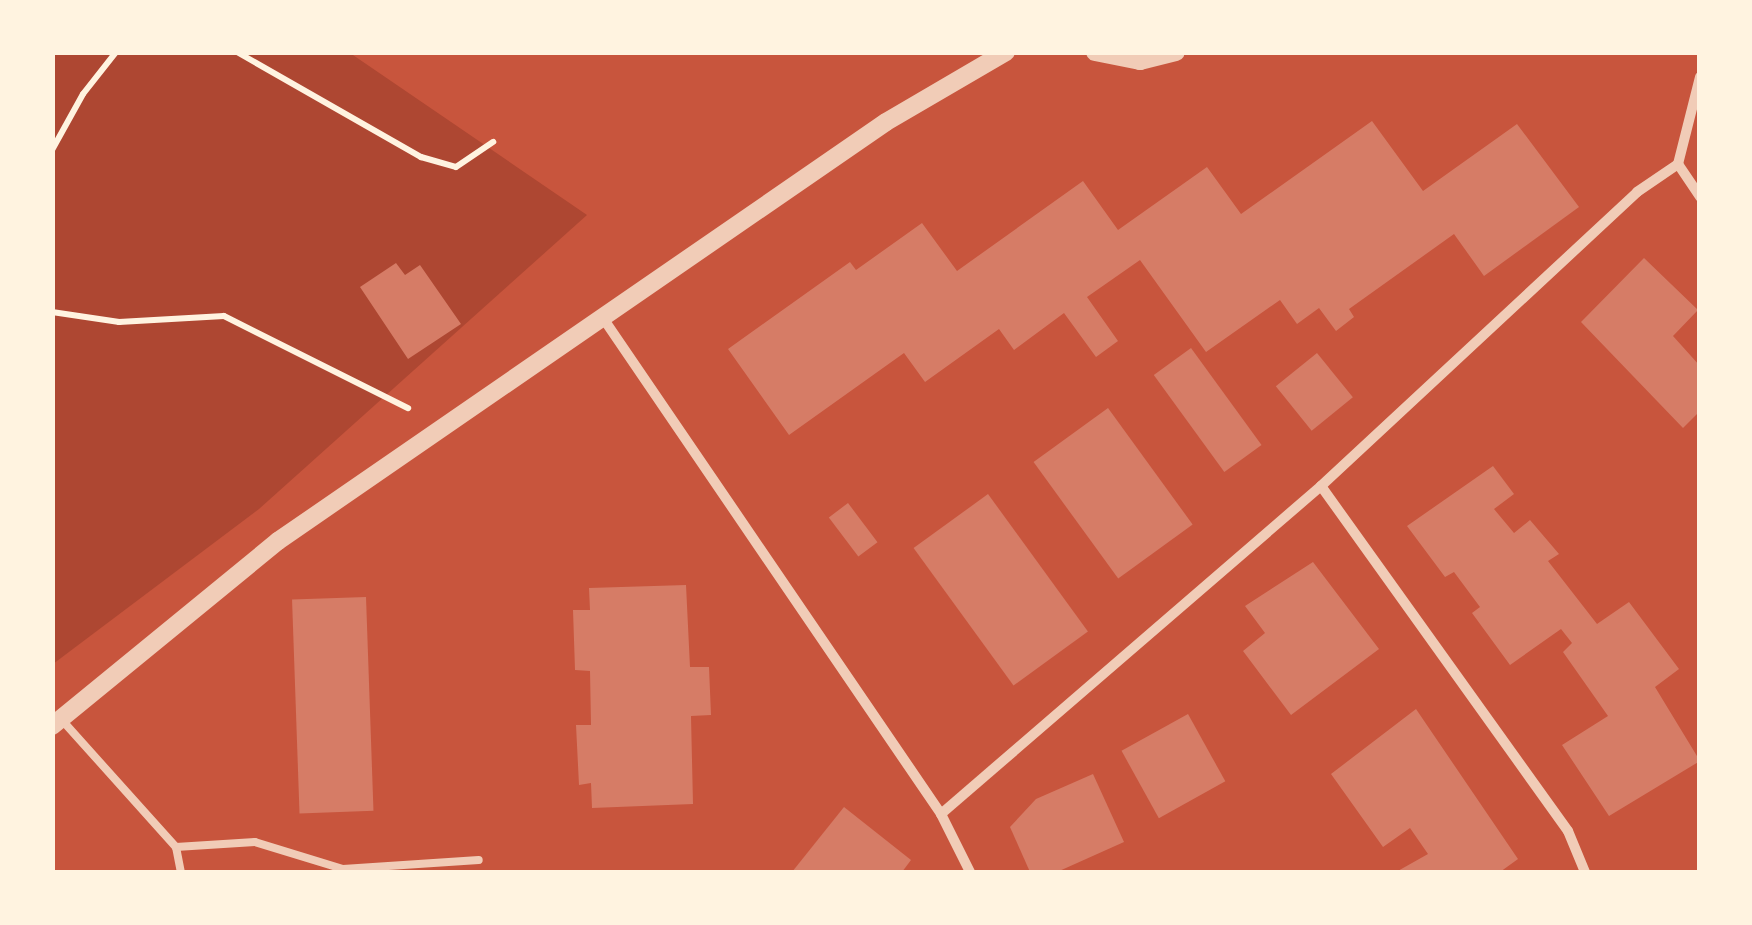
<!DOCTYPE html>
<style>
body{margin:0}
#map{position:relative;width:1752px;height:925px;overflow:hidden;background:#c8553d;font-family:Barlow,sans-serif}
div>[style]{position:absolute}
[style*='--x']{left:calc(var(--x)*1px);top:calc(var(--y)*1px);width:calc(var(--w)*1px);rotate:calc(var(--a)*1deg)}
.green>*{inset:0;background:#ae4732}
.building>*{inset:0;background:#d67c66;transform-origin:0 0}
.path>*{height:6px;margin:-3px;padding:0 3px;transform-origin:3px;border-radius:3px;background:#fff3e0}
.service>*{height:8px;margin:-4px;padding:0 4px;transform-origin:4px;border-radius:4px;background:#f1ccb7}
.minor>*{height:10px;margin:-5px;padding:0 5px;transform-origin:5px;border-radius:5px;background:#f1ccb7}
.tertiary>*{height:18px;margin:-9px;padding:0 9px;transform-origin:9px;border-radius:9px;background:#f1ccb7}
span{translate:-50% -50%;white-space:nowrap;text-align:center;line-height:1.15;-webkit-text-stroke:8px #fff3e0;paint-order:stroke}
.frame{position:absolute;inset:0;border:55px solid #fff3e0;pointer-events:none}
</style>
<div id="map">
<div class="green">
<i style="clip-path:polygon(53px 53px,350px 53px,587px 215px,259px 509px,53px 664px)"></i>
</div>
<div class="building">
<i style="clip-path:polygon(1372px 121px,1423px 191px,1517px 124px,1579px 207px,1484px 276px,1454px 234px,1349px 309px,1354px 317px,1336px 331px,1319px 308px,1297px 324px,1280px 300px,1206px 352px,1140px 260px,1087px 297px,1118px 341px,1096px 357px,1064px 313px,1014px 350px,999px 329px,925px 382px,904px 353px,789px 435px,728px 349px,850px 262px,856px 270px,922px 223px,957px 271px,1083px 181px,1118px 230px,1207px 167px,1241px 214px)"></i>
<i style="clip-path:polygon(1644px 258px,1698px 310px,1673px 336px,1700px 366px,1700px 411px,1683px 428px,1581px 322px)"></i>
<i style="clip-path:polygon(396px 263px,405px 275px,420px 265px,461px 324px,408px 359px,360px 287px)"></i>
<i style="left:1191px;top:348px;width:120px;height:46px;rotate:54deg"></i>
<i style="left:1317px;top:353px;width:57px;height:53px;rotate:51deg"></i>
<i style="left:1108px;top:408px;width:144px;height:92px;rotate:54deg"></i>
<i style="clip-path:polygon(1493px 466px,1514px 494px,1494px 509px,1514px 533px,1530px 520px,1559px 554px,1548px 561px,1597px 624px,1629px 602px,1679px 669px,1655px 687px,1700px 761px,1609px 816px,1562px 745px,1608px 716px,1563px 652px,1572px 643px,1561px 629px,1510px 665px,1472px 613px,1480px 607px,1454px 572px,1445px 577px,1407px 526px)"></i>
<i style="left:988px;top:494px;width:170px;height:92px;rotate:54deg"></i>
<i style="left:848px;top:503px;width:49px;height:24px;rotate:53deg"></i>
<i style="clip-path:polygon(1313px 562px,1379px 649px,1291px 715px,1243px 651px,1265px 633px,1245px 606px)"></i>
<i style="clip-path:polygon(686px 585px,690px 667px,709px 667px,711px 715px,691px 716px,693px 804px,592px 808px,591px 783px,579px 785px,576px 725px,591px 725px,590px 671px,575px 670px,573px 610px,590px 610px,589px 588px)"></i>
<i style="left:366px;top:597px;width:214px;height:74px;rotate:88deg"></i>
<i style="clip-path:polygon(1416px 709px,1518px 859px,1500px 872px,1396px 872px,1428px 854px,1410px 828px,1383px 847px,1331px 774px)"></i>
<i style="left:1188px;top:714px;width:77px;height:76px;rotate:61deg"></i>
<i style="clip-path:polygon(1093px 774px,1124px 842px,1057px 872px,1030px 872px,1010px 827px,1036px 799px)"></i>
<i style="clip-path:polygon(844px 807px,911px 860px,902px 872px,792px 872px)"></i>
</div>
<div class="path">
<i style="--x:237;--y:52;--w:212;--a:29.7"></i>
<i style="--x:421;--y:157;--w:36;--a:16"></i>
<i style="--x:456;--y:167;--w:45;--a:-34"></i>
<i style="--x:52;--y:150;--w:64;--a:-61"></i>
<i style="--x:83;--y:94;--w:53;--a:-51.8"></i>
<i style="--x:52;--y:312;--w:68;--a:8.5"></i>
<i style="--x:119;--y:322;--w:105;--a:-3.3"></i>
<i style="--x:224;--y:316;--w:206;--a:26.6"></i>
</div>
<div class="service">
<i style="--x:61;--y:719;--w:172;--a:48.1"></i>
<i style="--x:176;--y:847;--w:25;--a:79"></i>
<i style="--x:176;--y:847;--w:79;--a:-3.6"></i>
<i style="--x:255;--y:842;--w:92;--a:17.1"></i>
<i style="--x:343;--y:869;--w:136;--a:-3.8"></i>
</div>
<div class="minor">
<i style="--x:1678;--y:164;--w:40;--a:56"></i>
<i style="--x:605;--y:321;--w:597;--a:55.72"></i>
<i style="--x:941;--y:814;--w:65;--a:63.4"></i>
<i style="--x:1321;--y:486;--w:424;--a:54.4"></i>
<i style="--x:1568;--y:831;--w:44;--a:67.5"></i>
<i style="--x:941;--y:814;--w:502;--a:-40.8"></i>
<i style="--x:1321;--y:486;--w:432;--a:-42.9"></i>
<i style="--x:1637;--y:192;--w:50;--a:-34.3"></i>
<i style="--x:1678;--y:164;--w:90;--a:-75.8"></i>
</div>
<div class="tertiary">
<i style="--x:1095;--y:52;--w:46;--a:11.3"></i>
<i style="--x:1140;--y:61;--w:37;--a:-14"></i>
<i style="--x:52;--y:726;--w:292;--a:-39.3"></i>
<i style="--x:278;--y:541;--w:738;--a:-34.57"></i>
<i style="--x:886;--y:122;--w:139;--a:-30.3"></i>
</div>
<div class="frame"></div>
</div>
